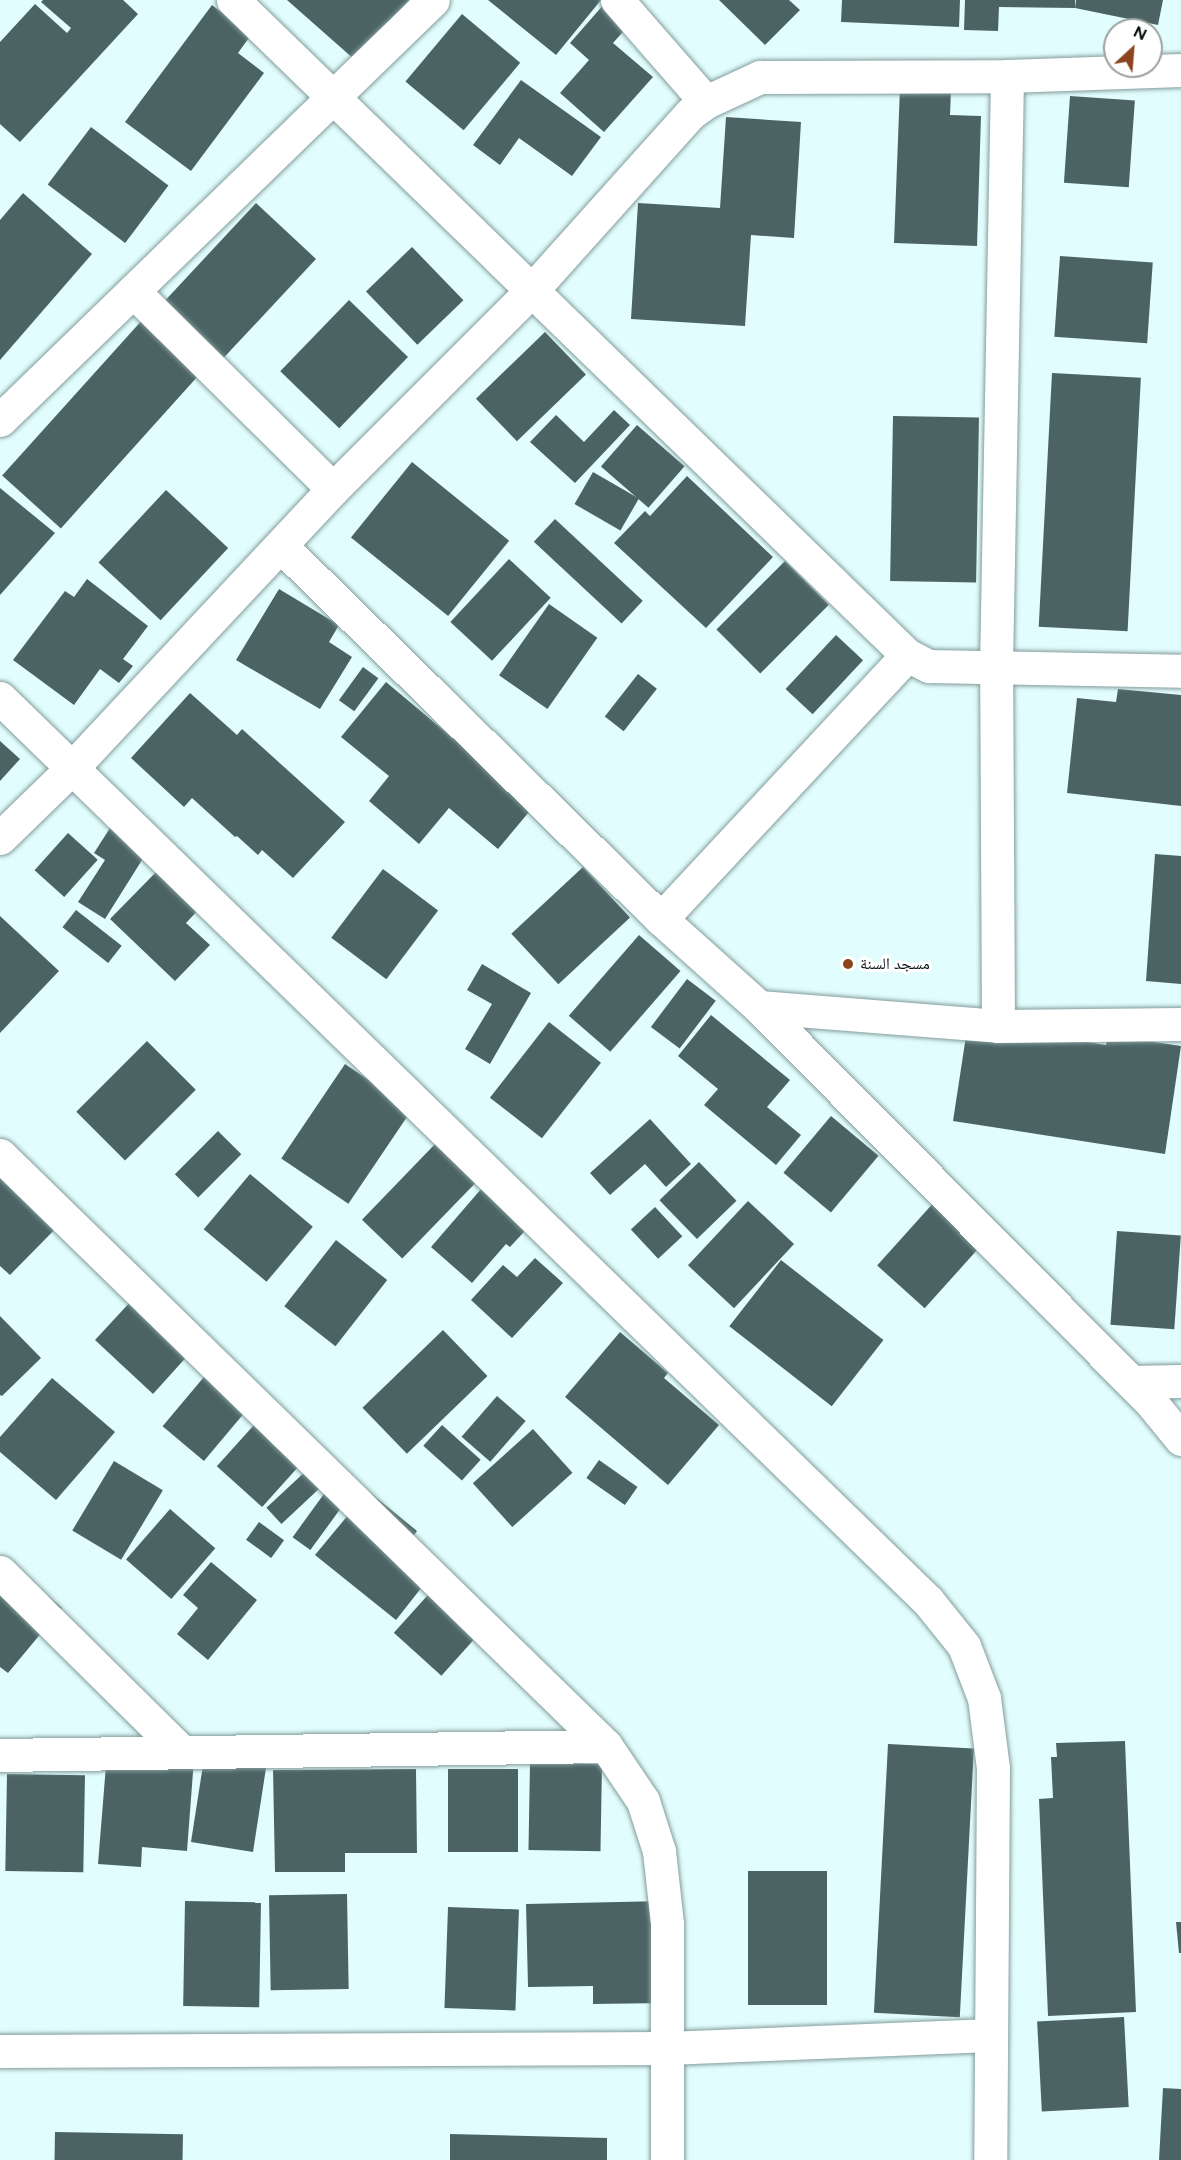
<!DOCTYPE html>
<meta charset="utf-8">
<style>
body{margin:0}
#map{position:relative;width:1181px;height:2160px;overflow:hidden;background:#e2fdfd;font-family:Figtree,"Noto Naskh Arabic",sans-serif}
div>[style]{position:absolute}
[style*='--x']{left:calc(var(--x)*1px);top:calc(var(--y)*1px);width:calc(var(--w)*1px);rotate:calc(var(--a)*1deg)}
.building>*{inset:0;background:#4c6364;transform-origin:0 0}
.roads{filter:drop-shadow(0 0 2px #839c9d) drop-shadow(0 0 2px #839c9d)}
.minor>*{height:33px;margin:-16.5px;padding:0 16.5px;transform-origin:16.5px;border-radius:16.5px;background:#fff}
.dots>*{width:16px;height:16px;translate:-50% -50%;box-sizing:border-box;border:3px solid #fff;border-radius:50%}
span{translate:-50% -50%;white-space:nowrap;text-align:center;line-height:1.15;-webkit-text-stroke:6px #fff;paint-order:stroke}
.poi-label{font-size:16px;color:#081212}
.left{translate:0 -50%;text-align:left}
.north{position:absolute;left:1103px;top:18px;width:60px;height:60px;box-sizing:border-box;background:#fff;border:2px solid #9ca0a0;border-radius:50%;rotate:26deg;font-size:16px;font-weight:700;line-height:24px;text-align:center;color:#081212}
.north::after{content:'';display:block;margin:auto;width:21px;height:27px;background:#8b451f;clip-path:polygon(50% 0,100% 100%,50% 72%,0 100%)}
</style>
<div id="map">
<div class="building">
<i style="clip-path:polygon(43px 0,123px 0,138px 14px,20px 142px,0 124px,0 42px,35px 4px,67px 33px,71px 28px,41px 2px)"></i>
<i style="clip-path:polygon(287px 0,409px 0,355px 60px)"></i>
<i style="clip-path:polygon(488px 0,601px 0,556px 55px)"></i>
<i style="clip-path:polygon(719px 0,789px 0,800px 10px,765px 45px)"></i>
<i style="clip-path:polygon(842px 0,960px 0,959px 27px,841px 22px)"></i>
<i style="clip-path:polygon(965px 0,1075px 0,1075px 8px,1076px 0,1163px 0,1158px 25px,1075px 8px,999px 7px,998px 31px,964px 30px)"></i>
<i style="clip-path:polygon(605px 3px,630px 24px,613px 43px,653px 77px,604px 132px,560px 93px,589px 60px,570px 43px)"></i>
<i style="clip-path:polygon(212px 5px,251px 35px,238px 53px,264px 73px,191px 171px,125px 122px)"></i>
<i style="left:462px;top:14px;width:76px;height:88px;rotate:40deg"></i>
<i style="clip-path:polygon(521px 80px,601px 137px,572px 176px,519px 138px,500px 165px,473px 145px)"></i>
<i style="clip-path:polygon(900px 87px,951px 90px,950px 115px,981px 116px,977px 246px,894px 243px)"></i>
<i style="left:1070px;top:96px;width:65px;height:87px;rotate:4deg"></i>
<i style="clip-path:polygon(726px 117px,801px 122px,794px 238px,751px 235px,745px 326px,631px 319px,638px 203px,720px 208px)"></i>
<i style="left:91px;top:127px;width:97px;height:72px;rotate:37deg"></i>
<i style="clip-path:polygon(23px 193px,92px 254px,0 360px,0 220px)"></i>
<i style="left:256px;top:203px;width:82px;height:138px;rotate:43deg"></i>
<i style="left:412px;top:247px;width:74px;height:64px;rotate:46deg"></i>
<i style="left:1060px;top:256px;width:93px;height:81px;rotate:4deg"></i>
<i style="left:349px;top:300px;width:82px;height:99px;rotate:44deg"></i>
<i style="left:144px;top:318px;width:79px;height:212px;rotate:42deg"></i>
<i style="left:545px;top:332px;width:59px;height:96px;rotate:46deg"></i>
<i style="left:1052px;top:373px;width:89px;height:254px;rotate:3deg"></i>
<i style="clip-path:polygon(614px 410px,630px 425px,575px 483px,530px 442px,556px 415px,584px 442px)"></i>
<i style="left:893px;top:416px;width:86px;height:165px;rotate:1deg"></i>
<i style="left:637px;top:425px;width:63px;height:55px;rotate:41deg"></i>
<i style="left:412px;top:462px;width:125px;height:97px;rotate:39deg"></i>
<i style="left:593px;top:472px;width:53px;height:37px;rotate:30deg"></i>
<i style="clip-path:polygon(687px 476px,773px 557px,706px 628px,614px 543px,645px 511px,650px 516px)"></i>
<i style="clip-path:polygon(0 488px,55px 533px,0 595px)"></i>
<i style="left:166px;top:490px;width:85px;height:99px;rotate:43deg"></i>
<i style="left:555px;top:519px;width:120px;height:31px;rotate:43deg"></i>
<i style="left:509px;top:559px;width:57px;height:86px;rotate:43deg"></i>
<i style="left:785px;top:561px;width:62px;height:97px;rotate:45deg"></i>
<i style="clip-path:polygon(87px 579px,148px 626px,123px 659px,133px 666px,119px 683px,100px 669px,74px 705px,13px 660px,65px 591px,74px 597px)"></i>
<i style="clip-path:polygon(279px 589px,339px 625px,329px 642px,352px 657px,320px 709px,236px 660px)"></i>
<i style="left:549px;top:604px;width:59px;height:87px;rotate:35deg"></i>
<i style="left:836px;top:635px;width:37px;height:74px;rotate:43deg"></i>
<i style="left:363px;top:667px;width:19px;height:41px;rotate:36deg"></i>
<i style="left:638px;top:674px;width:24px;height:54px;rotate:38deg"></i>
<i style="clip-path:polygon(386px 682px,534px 806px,498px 849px,449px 808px,419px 844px,369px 801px,389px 776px,341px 737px)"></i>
<i style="clip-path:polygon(1118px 689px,1181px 695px,1181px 806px,1067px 793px,1077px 698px,1116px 702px)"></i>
<i style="clip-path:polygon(190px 693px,237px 735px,242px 729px,345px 822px,293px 878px,262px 850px,258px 855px,237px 836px,235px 837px,192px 798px,184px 807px,131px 758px)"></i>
<i style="clip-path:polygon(0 741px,20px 759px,0 781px)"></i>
<i style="clip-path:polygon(110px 828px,147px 852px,105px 919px,78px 902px,105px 860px,94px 853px)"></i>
<i style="left:68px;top:833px;width:40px;height:50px;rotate:42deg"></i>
<i style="clip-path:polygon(1155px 854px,1181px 856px,1181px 984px,1146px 981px)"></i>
<i style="clip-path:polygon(161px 867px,202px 906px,186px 923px,210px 945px,175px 981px,110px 919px)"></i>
<i style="left:583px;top:867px;width:69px;height:98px;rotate:47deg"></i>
<i style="left:383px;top:869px;width:69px;height:86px;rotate:37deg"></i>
<i style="left:76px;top:910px;width:58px;height:22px;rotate:38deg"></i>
<i style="clip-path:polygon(0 916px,59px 971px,0 1033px)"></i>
<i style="left:639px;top:935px;width:55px;height:107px;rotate:41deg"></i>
<i style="clip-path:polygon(482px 964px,531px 993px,490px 1064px,465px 1049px,492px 1004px,467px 990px)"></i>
<i style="left:687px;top:979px;width:36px;height:60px;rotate:37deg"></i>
<i style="clip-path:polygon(711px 1015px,790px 1080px,767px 1107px,801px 1135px,776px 1165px,704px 1105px,718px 1089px,678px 1056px)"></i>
<i style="left:549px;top:1022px;width:66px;height:96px;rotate:38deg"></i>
<i style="clip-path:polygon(968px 1023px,1106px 1045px,1108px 1035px,1181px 1046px,1165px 1154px,953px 1121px)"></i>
<i style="left:147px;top:1041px;width:69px;height:100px;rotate:45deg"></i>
<i style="left:345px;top:1064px;width:81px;height:114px;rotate:34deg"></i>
<i style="left:831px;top:1116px;width:62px;height:74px;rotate:40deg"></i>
<i style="clip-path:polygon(650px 1119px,691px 1164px,666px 1187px,645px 1164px,610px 1195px,590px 1173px)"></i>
<i style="left:218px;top:1131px;width:33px;height:61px;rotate:45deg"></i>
<i style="left:437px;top:1142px;width:56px;height:108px;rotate:44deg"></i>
<i style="left:699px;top:1162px;width:54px;height:55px;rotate:46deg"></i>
<i style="left:250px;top:1174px;width:82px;height:72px;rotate:40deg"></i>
<i style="clip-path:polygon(0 1175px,68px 1216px,10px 1275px,0 1266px)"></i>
<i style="clip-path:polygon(488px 1181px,534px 1221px,510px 1247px,506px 1244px,472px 1283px,431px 1247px)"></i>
<i style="left:936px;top:1200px;width:64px;height:88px;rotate:42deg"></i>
<i style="left:748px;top:1201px;width:63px;height:88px;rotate:43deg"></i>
<i style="left:655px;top:1207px;width:40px;height:33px;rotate:47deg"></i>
<i style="left:1117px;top:1231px;width:64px;height:94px;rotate:4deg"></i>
<i style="left:336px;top:1240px;width:65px;height:84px;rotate:38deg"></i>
<i style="clip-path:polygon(535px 1258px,563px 1283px,512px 1338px,471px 1300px,503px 1265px,517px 1277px)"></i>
<i style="left:781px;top:1260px;width:130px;height:84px;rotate:38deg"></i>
<i style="clip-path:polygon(145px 1286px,190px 1353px,153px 1394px,95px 1340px)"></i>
<i style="clip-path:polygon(0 1316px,41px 1358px,2px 1396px,0 1395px)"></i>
<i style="left:443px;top:1330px;width:64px;height:112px;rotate:46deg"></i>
<i style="clip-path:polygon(620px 1332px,668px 1373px,664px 1378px,719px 1425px,668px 1485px,565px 1397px)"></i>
<i style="left:214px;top:1365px;width:54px;height:80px;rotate:40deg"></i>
<i style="clip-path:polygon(52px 1378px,115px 1432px,56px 1500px,0 1452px,0 1437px)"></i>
<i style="left:497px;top:1396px;width:38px;height:54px;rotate:41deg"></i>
<i style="left:271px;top:1406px;width:61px;height:81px;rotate:42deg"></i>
<i style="left:442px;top:1425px;width:52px;height:28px;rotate:42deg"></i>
<i style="left:533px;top:1429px;width:59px;height:81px;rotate:48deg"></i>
<i style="left:322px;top:1456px;width:22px;height:76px;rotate:47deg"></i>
<i style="left:599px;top:1460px;width:47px;height:22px;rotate:35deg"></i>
<i style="left:114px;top:1461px;width:57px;height:81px;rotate:31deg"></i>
<i style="left:329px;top:1487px;width:22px;height:62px;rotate:36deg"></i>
<i style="clip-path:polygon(368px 1491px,417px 1531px,403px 1550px,433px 1573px,396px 1620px,315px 1555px)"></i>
<i style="left:170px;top:1509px;width:60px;height:67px;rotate:41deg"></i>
<i style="left:259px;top:1522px;width:31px;height:22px;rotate:36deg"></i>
<i style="clip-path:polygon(0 1556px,62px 1608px,8px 1673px,0 1667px)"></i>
<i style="clip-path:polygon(211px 1562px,257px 1600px,208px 1660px,177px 1634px,198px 1608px,183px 1595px)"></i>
<i style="left:436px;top:1586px;width:64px;height:63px;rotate:42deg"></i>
<i style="clip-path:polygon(1125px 1741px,1136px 2012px,1048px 2016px,1039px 1799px,1053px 1798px,1051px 1757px,1057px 1757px,1056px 1743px)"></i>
<i style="left:888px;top:1744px;width:86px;height:269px;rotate:3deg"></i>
<i style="clip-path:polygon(107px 1753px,194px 1759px,187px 1851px,142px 1847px,141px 1867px,98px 1864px)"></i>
<i style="clip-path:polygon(227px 1761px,266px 1768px,253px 1852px,191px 1842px,203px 1765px,226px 1769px)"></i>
<i style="left:530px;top:1763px;width:72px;height:87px;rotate:1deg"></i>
<i style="clip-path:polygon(416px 1769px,417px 1853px,345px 1853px,345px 1872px,275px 1872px,273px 1770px)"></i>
<i style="left:448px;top:1769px;width:70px;height:83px"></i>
<i style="left:7px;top:1774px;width:78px;height:97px;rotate:1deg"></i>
<i style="left:748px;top:1871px;width:79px;height:134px"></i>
<i style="left:347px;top:1894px;width:95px;height:78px;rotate:89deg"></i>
<i style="left:185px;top:1901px;width:76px;height:105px;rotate:1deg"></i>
<i style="clip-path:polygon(665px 1901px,667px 2003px,593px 2004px,593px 1986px,528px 1987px,526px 1904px)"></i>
<i style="left:448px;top:1907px;width:71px;height:101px;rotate:2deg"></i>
<i style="clip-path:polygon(1176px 1922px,1181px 1922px,1181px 1953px,1179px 1953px)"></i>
<i style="left:1124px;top:2017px;width:90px;height:87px;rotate:87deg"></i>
<i style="clip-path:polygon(1163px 2088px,1181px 2089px,1181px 2160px,1159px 2160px)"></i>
<i style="left:55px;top:2132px;width:128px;height:28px;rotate:1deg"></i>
<i style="clip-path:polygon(450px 2134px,607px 2138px,607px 2160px,450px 2160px)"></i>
</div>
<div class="roads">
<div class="minor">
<i style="--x:233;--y:0;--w:940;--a:44.18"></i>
<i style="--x:907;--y:655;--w:25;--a:27"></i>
<i style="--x:929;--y:666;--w:252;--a:1.1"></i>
<i style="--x:617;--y:0;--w:135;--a:48.9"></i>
<i style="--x:133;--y:291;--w:281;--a:44.7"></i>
<i style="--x:0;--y:420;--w:603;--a:-44.13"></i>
<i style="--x:281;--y:546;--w:532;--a:44.47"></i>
<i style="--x:661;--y:919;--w:132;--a:41.9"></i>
<i style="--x:759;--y:1007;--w:555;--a:45.22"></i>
<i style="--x:1150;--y:1401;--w:49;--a:50.8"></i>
<i style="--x:0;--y:698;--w:1295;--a:44.22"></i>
<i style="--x:928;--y:1601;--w:58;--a:51.3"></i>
<i style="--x:964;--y:1646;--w:56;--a:69"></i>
<i style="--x:984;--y:1698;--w:71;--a:82.7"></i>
<i style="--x:993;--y:1768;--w:392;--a:90.4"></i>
<i style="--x:0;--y:838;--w:99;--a:-44.2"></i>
<i style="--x:71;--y:769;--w:383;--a:-46.9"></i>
<i style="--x:333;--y:489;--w:281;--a:-45"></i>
<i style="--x:532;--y:290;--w:238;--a:-48.1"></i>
<i style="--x:691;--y:113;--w:19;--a:-36"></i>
<i style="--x:706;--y:102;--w:60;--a:-24.8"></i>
<i style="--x:760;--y:77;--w:247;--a:-0.2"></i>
<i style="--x:1007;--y:76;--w:174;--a:-2"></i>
<i style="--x:661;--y:919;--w:361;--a:-47"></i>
<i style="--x:759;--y:1007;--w:240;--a:4.5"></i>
<i style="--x:998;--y:1026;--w:183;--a:-0.6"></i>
<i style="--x:998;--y:1026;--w:359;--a:-90.3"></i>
<i style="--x:996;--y:667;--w:591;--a:-88.93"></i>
<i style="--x:0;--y:1155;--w:846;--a:44.28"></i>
<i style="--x:606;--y:1746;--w:66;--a:56.1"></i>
<i style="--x:643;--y:1801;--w:52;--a:72.3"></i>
<i style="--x:659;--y:1851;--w:73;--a:83.7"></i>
<i style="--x:667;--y:1924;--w:236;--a:90"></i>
<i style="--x:1131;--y:1382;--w:50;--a:-1.1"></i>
<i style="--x:0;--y:1572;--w:256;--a:44.7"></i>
<i style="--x:0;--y:1755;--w:606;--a:-0.85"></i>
<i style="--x:0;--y:2051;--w:667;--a:-0.26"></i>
<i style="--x:667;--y:2048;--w:324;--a:-2.3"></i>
</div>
</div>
<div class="dots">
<i style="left:848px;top:964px;background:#8b451f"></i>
</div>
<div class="poi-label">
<span class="left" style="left:860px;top:964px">مسجد السنة</span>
</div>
<div class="north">N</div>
</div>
